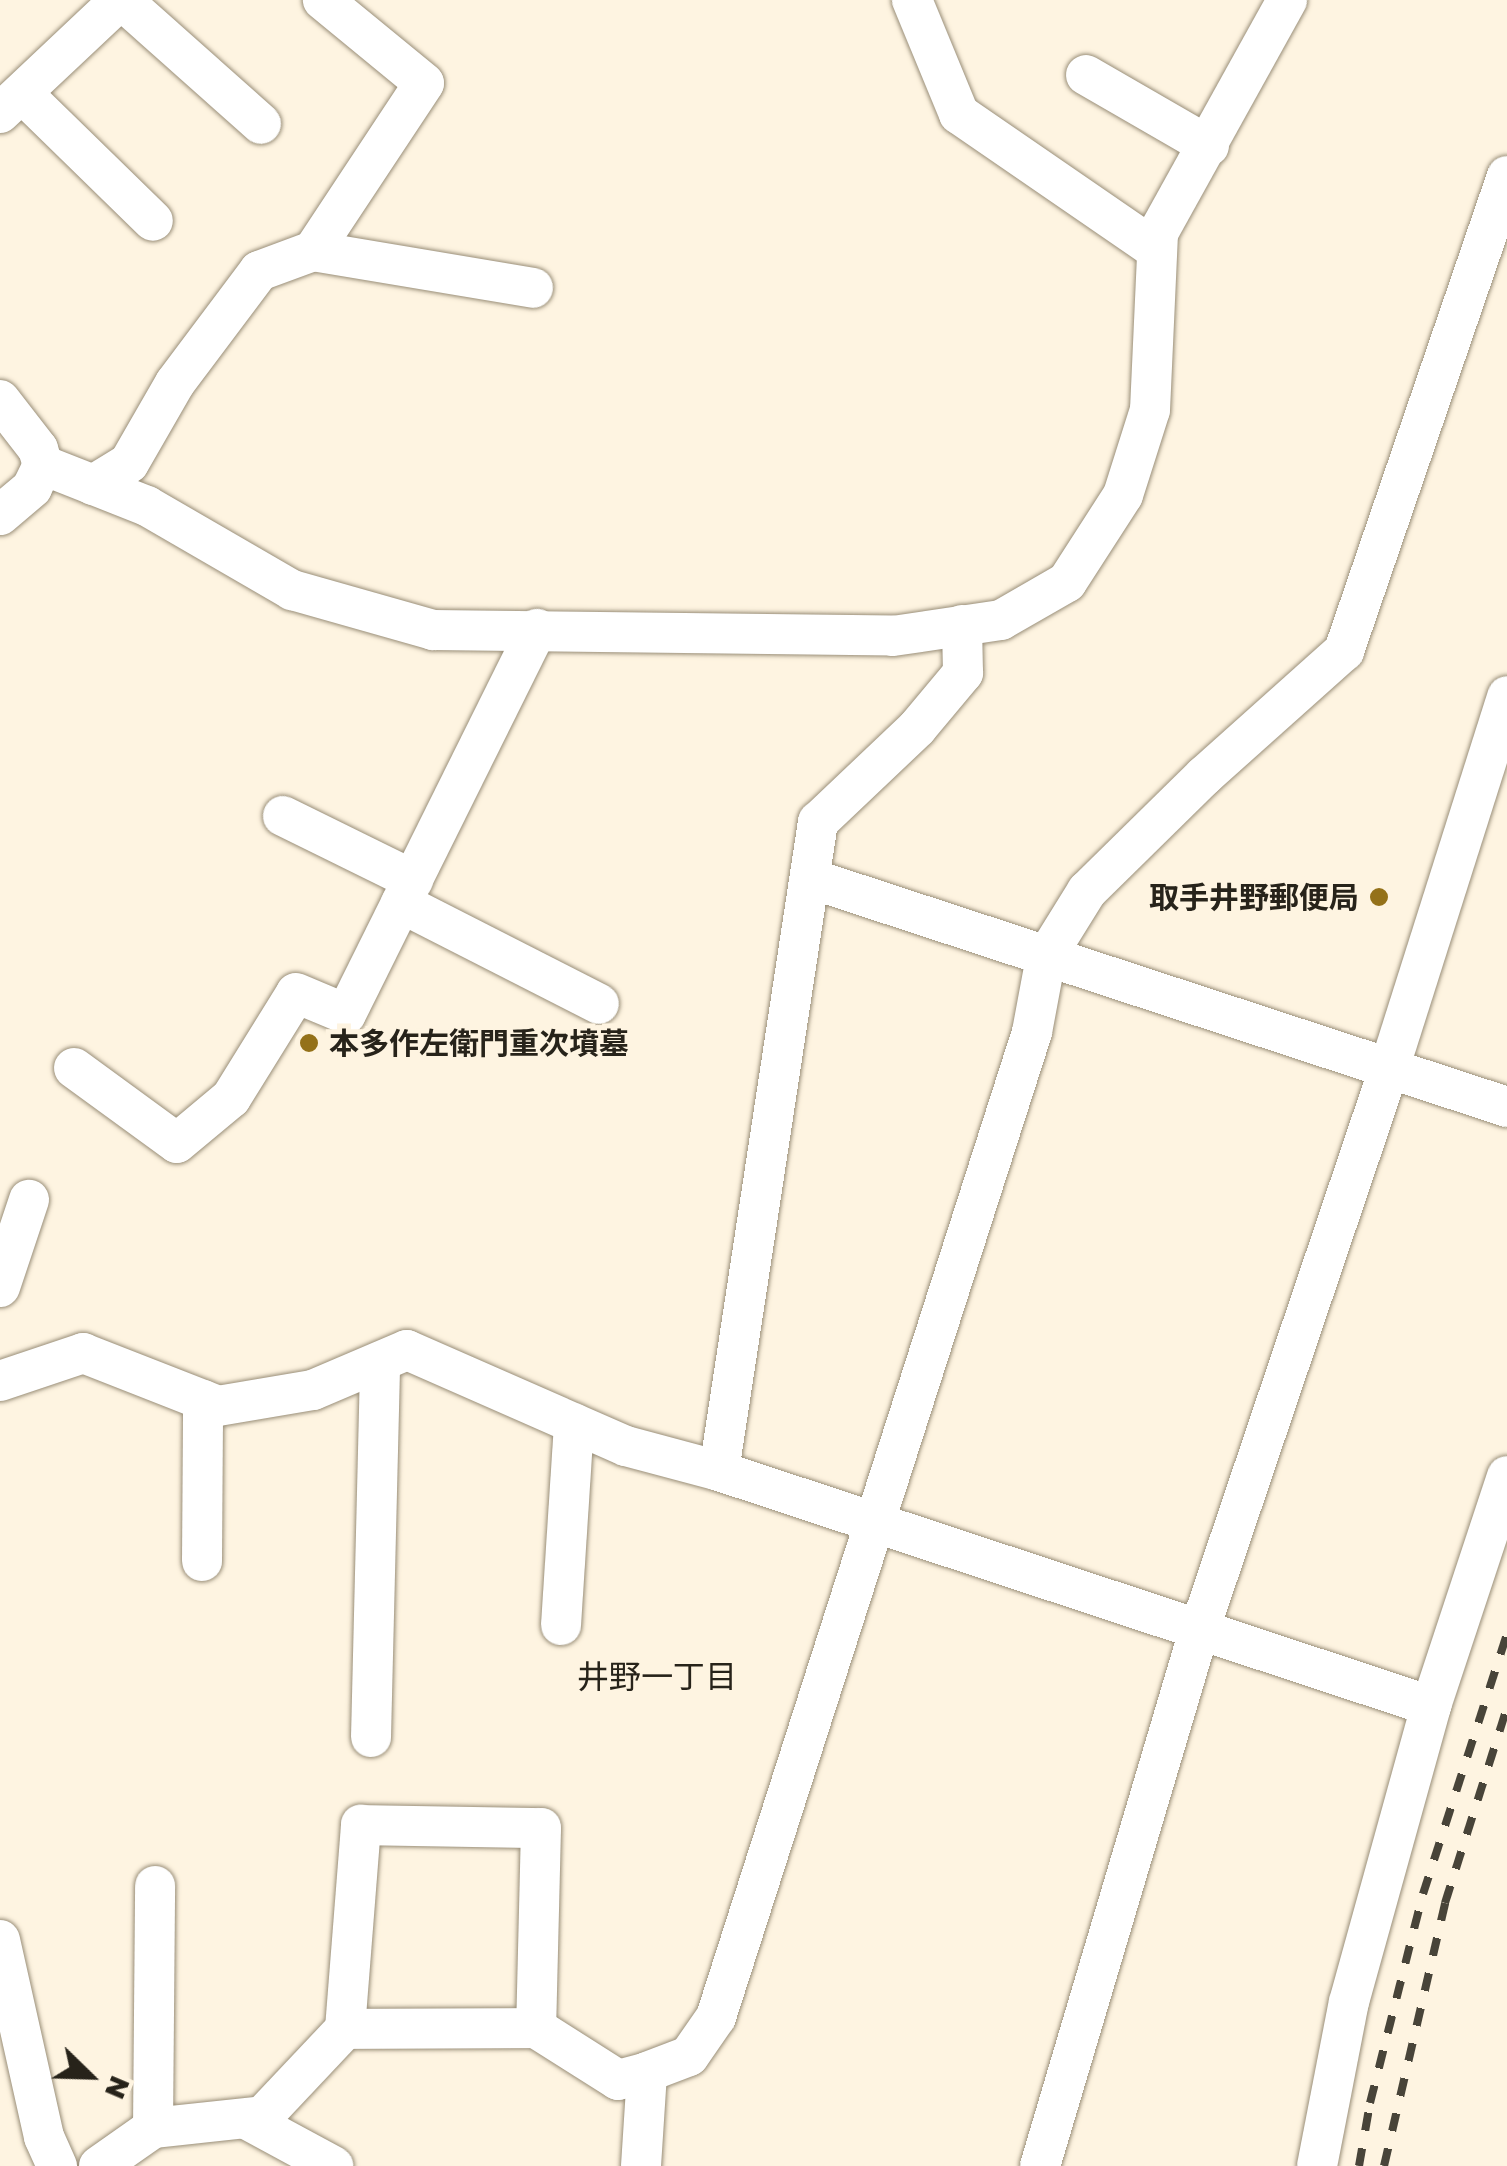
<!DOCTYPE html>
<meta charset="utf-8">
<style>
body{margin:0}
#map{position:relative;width:1507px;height:2166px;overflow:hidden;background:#fef4e1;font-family:"Golos Text","Noto Sans JP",sans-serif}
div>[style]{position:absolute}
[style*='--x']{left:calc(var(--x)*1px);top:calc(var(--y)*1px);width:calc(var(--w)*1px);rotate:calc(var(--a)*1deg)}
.roads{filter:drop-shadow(0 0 2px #998e78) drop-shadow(0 0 2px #998e78)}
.minor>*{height:40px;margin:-20px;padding:0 20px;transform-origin:20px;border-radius:20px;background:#fff}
.rail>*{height:8px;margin-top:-4px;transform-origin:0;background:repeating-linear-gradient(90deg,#484439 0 18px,transparent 0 36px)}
.dots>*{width:28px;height:28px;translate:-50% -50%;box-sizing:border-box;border:5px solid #fef4e1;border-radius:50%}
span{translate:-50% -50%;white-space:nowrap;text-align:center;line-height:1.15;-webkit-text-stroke:10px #fef4e1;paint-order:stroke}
.poi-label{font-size:30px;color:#27231a;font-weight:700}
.right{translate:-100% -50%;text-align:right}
.left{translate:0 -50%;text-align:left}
.neighbourhood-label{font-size:32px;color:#27231a}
.north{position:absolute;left:40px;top:2026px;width:100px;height:100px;-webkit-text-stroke:8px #fef4e1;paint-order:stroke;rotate:113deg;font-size:28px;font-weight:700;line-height:40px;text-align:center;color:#27231a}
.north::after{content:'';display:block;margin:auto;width:35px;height:45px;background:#27231a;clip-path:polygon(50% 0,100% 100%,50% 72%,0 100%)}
</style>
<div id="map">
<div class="roads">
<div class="minor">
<i style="--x:122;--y:0;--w:186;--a:41.7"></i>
<i style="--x:912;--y:0;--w:123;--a:67.6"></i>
<i style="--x:959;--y:114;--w:240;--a:34.5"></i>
<i style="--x:1086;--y:75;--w:142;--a:30"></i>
<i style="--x:24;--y:95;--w:180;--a:44.3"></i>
<i style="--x:0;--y:113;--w:165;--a:-43.3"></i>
<i style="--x:313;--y:251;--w:223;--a:9.5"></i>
<i style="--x:0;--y:400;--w:62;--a:52.2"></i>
<i style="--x:38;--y:449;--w:17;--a:73"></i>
<i style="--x:43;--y:465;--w:25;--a:116"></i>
<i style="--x:32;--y:488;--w:42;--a:139.8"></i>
<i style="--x:43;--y:465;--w:112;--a:21.5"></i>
<i style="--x:147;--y:506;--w:168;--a:30.1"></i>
<i style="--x:292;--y:590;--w:147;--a:15.8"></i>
<i style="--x:433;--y:630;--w:460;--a:0.7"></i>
<i style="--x:893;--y:636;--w:109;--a:-8.4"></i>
<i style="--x:1001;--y:620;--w:76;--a:-29.9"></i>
<i style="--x:1067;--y:582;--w:103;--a:-57.2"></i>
<i style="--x:1123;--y:495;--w:89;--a:-72.4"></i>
<i style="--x:1150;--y:410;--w:177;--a:-87.4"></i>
<i style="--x:1158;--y:233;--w:266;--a:-61"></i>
<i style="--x:93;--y:485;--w:42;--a:-31.4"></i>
<i style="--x:129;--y:463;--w:92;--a:-60.1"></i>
<i style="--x:175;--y:383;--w:140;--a:-53.1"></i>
<i style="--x:259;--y:271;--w:58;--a:-20.3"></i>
<i style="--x:313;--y:251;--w:201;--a:-56.5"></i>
<i style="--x:424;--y:83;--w:131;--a:-140.6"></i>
<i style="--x:283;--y:816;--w:145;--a:26.2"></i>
<i style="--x:812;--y:879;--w:731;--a:18.16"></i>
<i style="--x:401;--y:903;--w:222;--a:27"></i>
<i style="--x:74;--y:1068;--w:127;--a:36.1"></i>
<i style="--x:177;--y:1143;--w:70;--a:-39.8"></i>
<i style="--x:231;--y:1098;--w:123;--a:-58.2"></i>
<i style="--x:296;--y:993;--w:54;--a:22.8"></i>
<i style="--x:346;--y:1014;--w:430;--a:-63.6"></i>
<i style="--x:0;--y:1287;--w:92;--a:-71.6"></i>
<i style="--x:0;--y:1381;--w:88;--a:-18.6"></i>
<i style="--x:83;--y:1353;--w:145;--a:21.4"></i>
<i style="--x:218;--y:1406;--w:96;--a:-9.6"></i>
<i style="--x:313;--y:1390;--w:102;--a:-23.1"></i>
<i style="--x:407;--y:1350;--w:239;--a:23.7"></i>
<i style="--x:626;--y:1446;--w:96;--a:15"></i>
<i style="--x:719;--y:1471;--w:750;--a:18.27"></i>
<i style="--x:719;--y:1471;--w:657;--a:-81.33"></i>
<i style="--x:818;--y:822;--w:137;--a:-43.5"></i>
<i style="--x:917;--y:728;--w:72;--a:-50.1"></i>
<i style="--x:963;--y:673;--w:48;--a:-91.2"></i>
<i style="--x:202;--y:1561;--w:161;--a:-89.6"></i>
<i style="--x:561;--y:1625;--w:202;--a:-86.3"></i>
<i style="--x:371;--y:1737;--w:375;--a:-88.6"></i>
<i style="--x:0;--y:1940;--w:202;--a:77.4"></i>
<i style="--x:44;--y:2137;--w:32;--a:66"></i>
<i style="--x:345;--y:2029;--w:205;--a:-85.5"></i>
<i style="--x:361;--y:1825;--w:180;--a:1"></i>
<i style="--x:541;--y:1828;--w:200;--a:91.4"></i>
<i style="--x:248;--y:2120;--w:97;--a:28.4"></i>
<i style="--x:153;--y:2128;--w:242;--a:-89.5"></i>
<i style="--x:99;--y:2166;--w:66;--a:-35.1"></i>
<i style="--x:153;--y:2128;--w:111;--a:-6.2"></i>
<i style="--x:263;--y:2116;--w:120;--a:-46.7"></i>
<i style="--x:345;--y:2029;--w:191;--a:-0.3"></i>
<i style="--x:536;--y:2028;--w:97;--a:32.4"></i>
<i style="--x:618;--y:2080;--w:30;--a:-15"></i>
<i style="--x:641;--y:2166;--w:94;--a:-86.3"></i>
<i style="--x:647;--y:2072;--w:45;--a:-20.9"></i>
<i style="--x:689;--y:2056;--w:47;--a:-55.3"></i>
<i style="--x:716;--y:2017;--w:1034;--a:-72.21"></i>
<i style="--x:1032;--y:1032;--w:76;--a:-79.4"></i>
<i style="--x:1046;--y:957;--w:78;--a:-58.2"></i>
<i style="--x:1087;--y:891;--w:164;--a:-44.5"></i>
<i style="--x:1204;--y:776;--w:188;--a:-41.8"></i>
<i style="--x:1344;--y:651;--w:502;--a:-71.06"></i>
<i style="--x:1040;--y:2166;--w:558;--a:-73.45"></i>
<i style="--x:1199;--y:1631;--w:593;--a:-71.32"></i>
<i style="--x:1389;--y:1069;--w:391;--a:-72.4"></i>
<i style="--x:1317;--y:2166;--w:167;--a:-79"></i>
<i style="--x:1349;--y:2002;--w:307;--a:-74.5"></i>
<i style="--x:1431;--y:1706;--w:242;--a:-71.7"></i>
</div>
</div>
<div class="rail">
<i style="--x:1359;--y:2166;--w:64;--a:-80.1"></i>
<i style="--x:1370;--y:2103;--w:216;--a:-75.8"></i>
<i style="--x:1423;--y:1894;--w:273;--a:-72.1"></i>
<i style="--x:1384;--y:2166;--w:270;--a:-76.9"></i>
<i style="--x:1445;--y:1903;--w:206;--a:-72.4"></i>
</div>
<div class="dots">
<i style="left:1379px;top:897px;background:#947119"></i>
<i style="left:309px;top:1043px;background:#947119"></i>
</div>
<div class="poi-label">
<span class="right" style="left:1359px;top:897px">取手井野郵便局</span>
<span class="left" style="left:329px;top:1043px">本多作左衛門重次墳墓</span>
</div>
<div class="neighbourhood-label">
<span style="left:657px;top:1676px">井野一丁目</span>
</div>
<div class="north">N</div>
</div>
